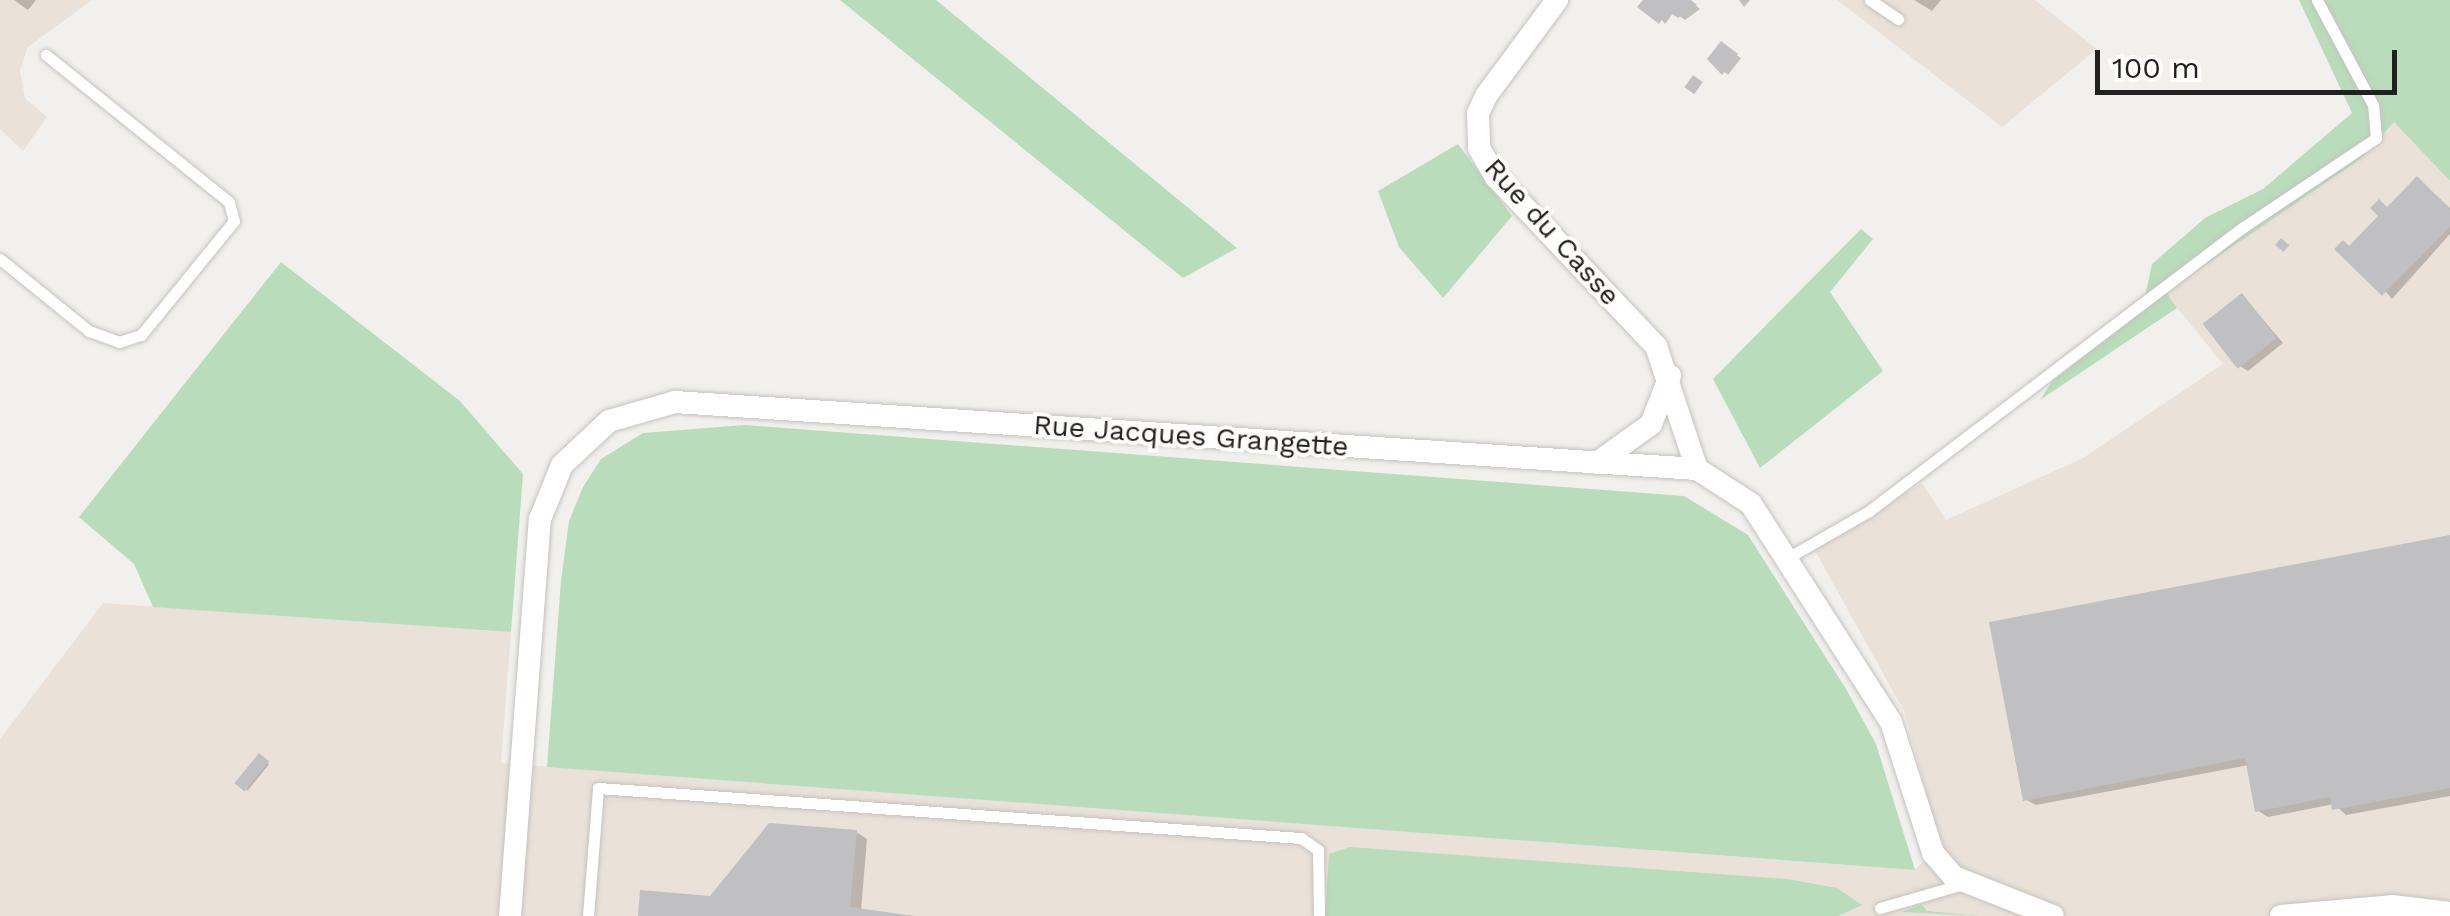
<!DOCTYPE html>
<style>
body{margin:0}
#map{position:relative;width:2450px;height:916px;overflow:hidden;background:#f2f0ed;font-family:"Work Sans",sans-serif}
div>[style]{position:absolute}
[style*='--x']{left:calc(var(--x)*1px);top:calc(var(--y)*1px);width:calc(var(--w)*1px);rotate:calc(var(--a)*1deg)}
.built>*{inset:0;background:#eae2d9}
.green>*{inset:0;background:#b9dcba}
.shadow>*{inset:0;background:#0003;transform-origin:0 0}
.building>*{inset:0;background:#c0c0c3;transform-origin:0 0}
.roads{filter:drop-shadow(0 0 2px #c5c2bf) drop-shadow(0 0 2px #c5c2bf)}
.lane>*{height:11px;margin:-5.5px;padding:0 5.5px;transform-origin:5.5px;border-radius:5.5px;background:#fff}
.street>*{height:22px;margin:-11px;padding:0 11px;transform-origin:11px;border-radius:11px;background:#fff}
span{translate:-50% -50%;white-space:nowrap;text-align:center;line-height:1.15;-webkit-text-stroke:8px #fffdfc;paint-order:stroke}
.street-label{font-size:28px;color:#222121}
.scale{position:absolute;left:2095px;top:50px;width:302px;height:45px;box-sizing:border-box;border:5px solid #222121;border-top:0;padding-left:12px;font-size:30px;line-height:35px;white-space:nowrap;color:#222121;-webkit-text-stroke:8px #fffdfc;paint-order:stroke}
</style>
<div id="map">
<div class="built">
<i style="clip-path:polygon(0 0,92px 0,28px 47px,20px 70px,25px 98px,47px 117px,23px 151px,0 129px)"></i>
<i style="clip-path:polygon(1837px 0,2035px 0,2097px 49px,2002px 127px)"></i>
<i style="clip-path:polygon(2394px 122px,2450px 181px,2450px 916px,0 916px,0 739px,103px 603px,511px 632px,501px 763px,1915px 870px,1940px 843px,1904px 711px,1814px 549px,1922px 483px,1946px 520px,2083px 458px,2223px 364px,2165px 293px,2362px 158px)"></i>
</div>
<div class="green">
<i style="clip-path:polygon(840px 0,936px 0,1237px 248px,1183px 278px)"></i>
<i style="clip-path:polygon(2299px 0,2450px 0,2450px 181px,2394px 122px,2362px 158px,2166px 292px,2177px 308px,2040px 400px,2053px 380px,2142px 311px,2152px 264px,2205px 218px,2263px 189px,2352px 113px)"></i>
<i style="clip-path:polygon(1458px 144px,1512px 216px,1443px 298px,1399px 247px,1378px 191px)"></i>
<i style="clip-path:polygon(1861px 229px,1873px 239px,1830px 292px,1883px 371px,1760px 468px,1713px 379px)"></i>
<i style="clip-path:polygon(281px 262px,460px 401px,523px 474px,511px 632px,153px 607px,134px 564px,79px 517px)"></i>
<i style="clip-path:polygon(745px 425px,1684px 496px,1748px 535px,1846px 689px,1876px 744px,1915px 870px,547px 767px,561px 581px,569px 521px,583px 487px,601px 459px,643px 433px)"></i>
<i style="clip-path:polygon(1350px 847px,1787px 879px,1837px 888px,1862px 905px,1838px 916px,1325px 916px,1329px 854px)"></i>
<i style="clip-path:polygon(1921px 904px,1927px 911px,1981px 916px,1902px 912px)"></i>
</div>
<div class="shadow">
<i style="clip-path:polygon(14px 0,36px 0,28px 10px)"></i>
<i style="clip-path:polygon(1647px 0,1689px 0,1700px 9px,1685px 20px,1674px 12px,1665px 24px)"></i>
<i style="clip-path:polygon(1739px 0,1750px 0,1744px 7px)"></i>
<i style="clip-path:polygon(1914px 0,1941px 0,1932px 11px)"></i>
<i style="clip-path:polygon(1721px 45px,1741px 58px,1728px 75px,1710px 59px)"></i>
<i style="clip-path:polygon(2418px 179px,2450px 208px,2450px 234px,2392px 299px,2344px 243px,2351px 247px)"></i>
<i style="clip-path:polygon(2243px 296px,2283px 343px,2248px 371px,2240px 366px)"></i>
<i style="clip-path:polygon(2450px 537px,2450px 796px,2346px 815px,2334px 804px,2268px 817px,2257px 810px,2249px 765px,2036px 805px,2025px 799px)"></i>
<i style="left:259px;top:756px;width:13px;height:34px;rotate:39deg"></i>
<i style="clip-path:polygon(856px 832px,867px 839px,861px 911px,915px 916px,640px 916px,711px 898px)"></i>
</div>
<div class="building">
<i style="clip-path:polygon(1643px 0,1691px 0,1697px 5px,1678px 18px,1668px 11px,1659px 24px,1637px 7px)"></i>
<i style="clip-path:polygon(1721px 41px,1738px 54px,1722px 75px,1707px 59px)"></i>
<i style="left:1693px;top:75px;width:12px;height:15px;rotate:35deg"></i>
<i style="clip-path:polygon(2417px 176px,2450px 209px,2450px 227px,2382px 296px,2334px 249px,2343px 240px,2349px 246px,2378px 216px,2370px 208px,2379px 199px,2387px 207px)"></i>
<i style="left:2281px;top:238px;width:11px;height:9px;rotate:41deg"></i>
<i style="left:2242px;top:293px;width:57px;height:50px;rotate:52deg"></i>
<i style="clip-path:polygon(2450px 535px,2450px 788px,2332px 810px,2330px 797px,2255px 812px,2245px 758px,2023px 801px,1989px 622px)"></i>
<i style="left:259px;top:753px;width:13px;height:39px;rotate:39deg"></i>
<i style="clip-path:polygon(769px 823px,857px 830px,850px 907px,914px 916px,638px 916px,640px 890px,710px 896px)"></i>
</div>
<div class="roads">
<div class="lane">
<i style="--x:1870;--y:0;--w:34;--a:34"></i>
<i style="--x:0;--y:259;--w:114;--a:39"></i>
<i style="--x:89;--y:331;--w:32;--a:20"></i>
<i style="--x:119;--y:342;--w:23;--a:-18"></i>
<i style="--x:141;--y:335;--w:147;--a:-50.8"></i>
<i style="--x:234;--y:221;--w:20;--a:-105"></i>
<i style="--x:229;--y:202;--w:235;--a:-141.2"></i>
<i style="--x:1789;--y:557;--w:92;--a:-29.9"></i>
<i style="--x:1869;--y:511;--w:468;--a:-37.2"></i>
<i style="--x:2242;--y:228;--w:161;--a:-33.9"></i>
<i style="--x:2376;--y:138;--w:33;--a:-95"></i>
<i style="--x:2373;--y:105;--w:119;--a:-118.1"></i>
<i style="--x:1880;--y:908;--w:86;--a:-16.1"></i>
<i style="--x:588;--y:916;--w:128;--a:-85.5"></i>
<i style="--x:598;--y:788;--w:705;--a:4.07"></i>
<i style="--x:1301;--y:838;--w:21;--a:35"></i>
<i style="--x:1318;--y:850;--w:66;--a:89.1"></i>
</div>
<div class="street">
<i style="--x:1557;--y:0;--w:119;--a:126.5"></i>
<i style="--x:1486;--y:96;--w:19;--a:115"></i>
<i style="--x:1478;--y:113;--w:35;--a:88"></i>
<i style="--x:1479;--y:148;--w:34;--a:60"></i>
<i style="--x:1496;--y:177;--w:233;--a:46.6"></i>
<i style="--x:1656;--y:346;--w:130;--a:71.6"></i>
<i style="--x:1597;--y:463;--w:67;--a:-35.8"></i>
<i style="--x:1651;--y:424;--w:52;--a:-68.4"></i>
<i style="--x:510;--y:916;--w:398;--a:-85.7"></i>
<i style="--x:540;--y:519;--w:58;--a:-67.8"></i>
<i style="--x:562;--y:465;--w:64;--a:-43.1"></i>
<i style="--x:609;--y:421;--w:69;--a:-16.1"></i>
<i style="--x:675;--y:402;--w:1024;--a:3.75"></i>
<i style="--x:1697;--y:469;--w:64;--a:32.9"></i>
<i style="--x:1751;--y:504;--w:259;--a:57.3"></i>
<i style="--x:1891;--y:722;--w:138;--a:72.2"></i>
<i style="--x:1933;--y:853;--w:32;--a:49"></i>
<i style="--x:1954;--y:877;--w:106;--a:21.5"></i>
<i style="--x:2281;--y:916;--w:111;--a:-5.1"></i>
<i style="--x:2392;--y:906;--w:58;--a:6.9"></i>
</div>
</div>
<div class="street-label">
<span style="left:1552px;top:232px;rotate:48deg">Rue du Casse</span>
<span style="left:1191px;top:436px;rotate:4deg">Rue Jacques Grangette</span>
</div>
<div class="scale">100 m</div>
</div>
